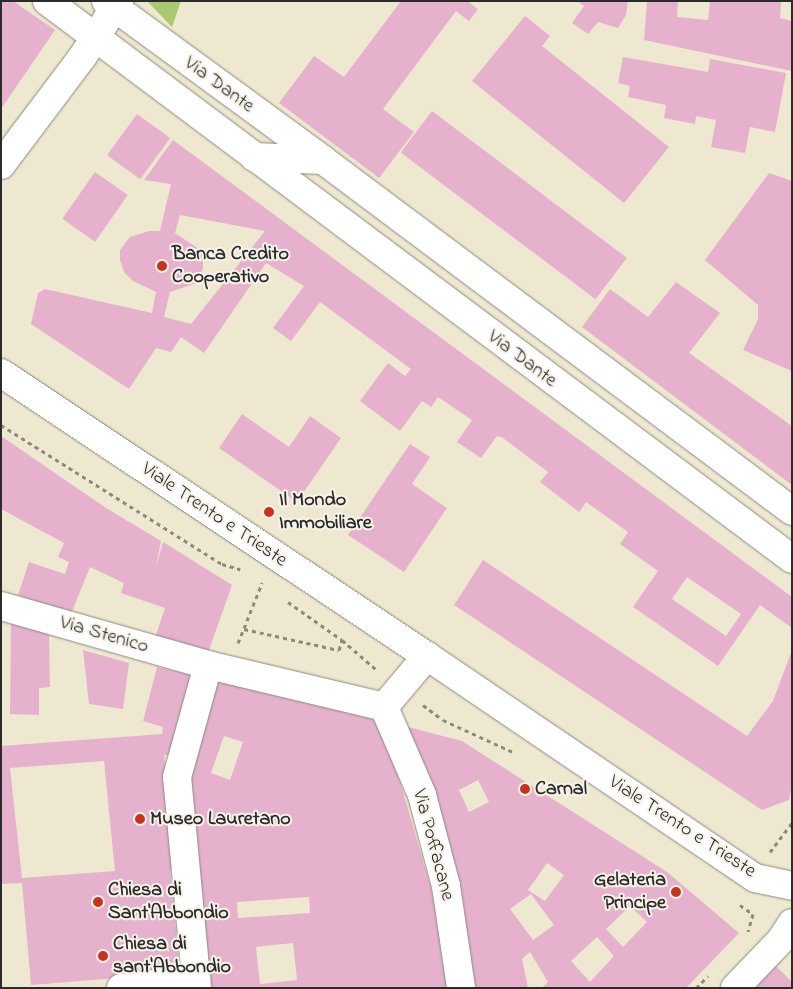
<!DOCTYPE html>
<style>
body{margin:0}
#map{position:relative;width:793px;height:989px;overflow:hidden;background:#eee8d0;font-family:"Indie Flower",sans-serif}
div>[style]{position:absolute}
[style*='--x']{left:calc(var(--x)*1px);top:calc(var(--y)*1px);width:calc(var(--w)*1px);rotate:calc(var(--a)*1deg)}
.green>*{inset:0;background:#a9c86f}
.building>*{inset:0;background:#e6b1cd;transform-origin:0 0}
.path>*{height:3px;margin-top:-1.5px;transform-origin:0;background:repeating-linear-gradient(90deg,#8c8a7e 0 4px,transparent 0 8px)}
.roads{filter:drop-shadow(0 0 1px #8c8a7e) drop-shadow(0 0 1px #8c8a7e)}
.minor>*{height:28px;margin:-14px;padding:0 14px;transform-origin:14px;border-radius:14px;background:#fff}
.secondary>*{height:28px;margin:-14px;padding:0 14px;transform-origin:14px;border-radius:14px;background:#fff}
.dots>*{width:14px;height:14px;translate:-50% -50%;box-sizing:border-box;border:2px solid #f7f3e8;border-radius:50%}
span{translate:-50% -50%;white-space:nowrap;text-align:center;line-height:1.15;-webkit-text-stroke:4px #f7f3e8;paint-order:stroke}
.street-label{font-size:20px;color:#2b2b2b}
.poi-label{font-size:20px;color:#2b2b2b;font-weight:700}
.left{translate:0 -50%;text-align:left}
.right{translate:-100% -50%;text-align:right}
.frame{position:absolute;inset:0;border:2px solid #2b2b2b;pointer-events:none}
</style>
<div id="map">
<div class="green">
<i style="clip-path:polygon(148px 1px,181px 1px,172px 27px,148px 2px)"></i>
</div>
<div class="building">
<i style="clip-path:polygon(1px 1px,13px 1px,55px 30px,1px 109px)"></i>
<i style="clip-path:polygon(401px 1px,467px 1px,478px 9px,469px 21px,456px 11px,383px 109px,414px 132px,379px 178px,279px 103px,314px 56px,344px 77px)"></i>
<i style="clip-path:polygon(577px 1px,628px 1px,626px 15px,618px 28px,598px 22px,588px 34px,572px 23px,584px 6px)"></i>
<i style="clip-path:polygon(647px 1px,678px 1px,677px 17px,708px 20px,710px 1px,781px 1px,780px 18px,792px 21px,792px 71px,644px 40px)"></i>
<i style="clip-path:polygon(525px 16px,550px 36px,542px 46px,669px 147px,624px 203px,472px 81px)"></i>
<i style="clip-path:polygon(623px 57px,708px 72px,710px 59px,786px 73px,775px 132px,750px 127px,745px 153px,711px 147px,716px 120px,696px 116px,695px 124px,664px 118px,666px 105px,628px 97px,630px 86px,618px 83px)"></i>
<i style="left:432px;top:111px;width:244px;height:52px;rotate:37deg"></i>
<i style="left:137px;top:114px;width:41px;height:51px;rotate:36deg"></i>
<i style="clip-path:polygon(evenodd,173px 140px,792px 597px,792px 628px,760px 605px,718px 666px,655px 622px,633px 607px,658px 571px,620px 544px,628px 532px,586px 502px,579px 512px,540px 482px,548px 472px,503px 438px,497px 436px,481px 458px,457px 442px,472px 420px,438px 397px,431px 407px,422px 401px,400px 431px,360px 401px,388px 363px,405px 376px,411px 369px,320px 302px,291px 341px,273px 328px,304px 286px,266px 263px,204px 353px,181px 337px,171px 352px,156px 348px,129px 389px,31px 324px,38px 293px,45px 289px,152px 313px,156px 292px,133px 281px,124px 272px,120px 260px,120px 250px,130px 237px,149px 231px,160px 231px,171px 184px,144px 180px,173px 140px,180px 215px,265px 231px,191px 324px,164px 317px,170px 292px,194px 284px,203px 269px,203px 256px,199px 249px,175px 233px,180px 215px,173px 140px,687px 577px,741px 614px,726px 636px,672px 599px,687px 577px)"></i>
<i style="left:95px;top:172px;width:40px;height:57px;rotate:35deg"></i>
<i style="clip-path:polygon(769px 173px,792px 181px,792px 371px,743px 350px,758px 319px,758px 305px,705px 260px)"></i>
<i style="clip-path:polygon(676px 282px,720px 313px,689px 353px,792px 426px,792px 485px,582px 327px,610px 289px,648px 317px)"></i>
<i style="clip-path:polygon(242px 414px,289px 447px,310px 416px,341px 438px,297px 502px,219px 448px)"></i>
<i style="clip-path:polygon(1px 436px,106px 508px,161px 541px,156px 567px,163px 542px,232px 585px,208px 653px,155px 638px,165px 608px,121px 593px,124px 583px,90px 567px,71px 614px,18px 595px,29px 562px,65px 574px,69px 562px,58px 557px,64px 543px,1px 509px)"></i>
<i style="clip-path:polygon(410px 444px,430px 457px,412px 484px,447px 508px,404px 572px,348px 535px)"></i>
<i style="clip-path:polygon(483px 560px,747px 736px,773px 701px,792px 650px,792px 785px,789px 800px,762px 810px,454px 605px)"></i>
<i style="clip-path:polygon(11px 621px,49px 633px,50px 687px,39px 688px,39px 715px,10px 714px)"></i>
<i style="clip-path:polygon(83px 650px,129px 663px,123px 709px,89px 704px)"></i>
<i style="clip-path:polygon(evenodd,157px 667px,192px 675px,176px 755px,164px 755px,174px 871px,170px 871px,180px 973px,31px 985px,22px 883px,1px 884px,1px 746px,162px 734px,163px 727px,143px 721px,157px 667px,104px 761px,115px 871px,22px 878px,10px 768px,104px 761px)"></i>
<i style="clip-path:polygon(evenodd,213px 672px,381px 716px,447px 944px,454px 988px,211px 988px,186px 782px,213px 672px,224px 736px,243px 742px,230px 780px,211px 773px,224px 736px,213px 672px,309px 897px,310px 913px,238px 918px,237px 902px,309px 897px,213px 672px,293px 943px,297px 980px,260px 984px,256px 947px,293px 943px)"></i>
<i style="clip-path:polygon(evenodd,408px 727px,462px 741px,667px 872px,739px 933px,686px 988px,542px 988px,548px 982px,530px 952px,522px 959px,528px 988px,472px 988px,462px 916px,408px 727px,478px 780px,489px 802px,469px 812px,459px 790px,478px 780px,408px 727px,547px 863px,564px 875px,545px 901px,528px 890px,547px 863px,408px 727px,531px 894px,554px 925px,533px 940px,510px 909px,531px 894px,408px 727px,630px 906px,647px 922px,623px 947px,606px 929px,630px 906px,408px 727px,597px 937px,614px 956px,590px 982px,571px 961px,597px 937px)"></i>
<i style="clip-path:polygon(774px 964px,792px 982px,792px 988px,752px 988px)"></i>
</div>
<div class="path">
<i style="--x:1;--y:425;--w:261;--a:32.2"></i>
<i style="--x:222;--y:564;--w:19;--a:16"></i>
<i style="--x:288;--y:602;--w:66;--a:35.1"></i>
<i style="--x:342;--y:640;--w:48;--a:40.7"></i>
<i style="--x:244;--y:629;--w:97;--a:12.5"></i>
<i style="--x:339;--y:650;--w:10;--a:-73"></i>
<i style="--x:238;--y:643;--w:65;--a:-68.2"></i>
<i style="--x:423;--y:705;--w:25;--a:37"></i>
<i style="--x:443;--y:720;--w:79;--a:24.6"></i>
<i style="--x:770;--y:852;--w:36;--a:-53"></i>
<i style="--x:740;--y:905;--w:16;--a:35"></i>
<i style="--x:753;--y:914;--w:18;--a:106"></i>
<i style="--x:696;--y:988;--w:17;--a:-45"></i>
</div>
<div class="roads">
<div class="minor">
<i style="--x:47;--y:1;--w:931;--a:36.83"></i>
<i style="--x:254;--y:157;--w:69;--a:2.5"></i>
<i style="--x:1;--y:165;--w:136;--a:-53"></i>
<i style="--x:83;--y:56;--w:66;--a:-56.8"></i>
<i style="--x:1;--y:606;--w:215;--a:15.9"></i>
<i style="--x:208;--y:665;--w:181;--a:13.4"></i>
<i style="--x:384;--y:707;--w:96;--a:66.6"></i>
<i style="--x:422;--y:795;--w:94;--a:75.2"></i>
<i style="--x:446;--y:886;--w:103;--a:81.6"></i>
<i style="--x:384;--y:707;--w:67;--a:-49.9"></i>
<i style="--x:121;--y:988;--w:76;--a:-6.8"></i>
<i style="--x:197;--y:988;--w:212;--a:-95.4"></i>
<i style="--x:177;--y:777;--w:116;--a:-74.5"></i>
<i style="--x:735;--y:988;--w:66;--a:-46.2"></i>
<i style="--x:781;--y:940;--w:20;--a:-57"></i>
</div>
<div class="secondary">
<i style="--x:106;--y:1;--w:269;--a:36.2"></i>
<i style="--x:323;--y:160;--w:586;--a:36.81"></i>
<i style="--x:1;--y:373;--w:511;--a:33.6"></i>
<i style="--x:427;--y:656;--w:396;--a:34.1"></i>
<i style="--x:755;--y:878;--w:38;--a:12"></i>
</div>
</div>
<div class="dots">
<i style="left:162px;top:266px;background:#c8321e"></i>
<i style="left:269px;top:512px;background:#c8321e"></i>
<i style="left:525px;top:789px;background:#c8321e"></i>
<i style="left:140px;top:819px;background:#c8321e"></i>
<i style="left:676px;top:892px;background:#c8321e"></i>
<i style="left:98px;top:902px;background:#c8321e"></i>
<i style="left:103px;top:956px;background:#c8321e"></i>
</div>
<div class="street-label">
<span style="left:219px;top:85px;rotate:36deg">Via Dante</span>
<span style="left:522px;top:359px;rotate:37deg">Via Dante</span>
<span style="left:214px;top:515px;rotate:34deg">Viale Trento e Trieste</span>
<span style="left:104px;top:635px;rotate:16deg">Via Stenico</span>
<span style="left:682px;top:827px;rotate:33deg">Viale Trento e Trieste</span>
<span style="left:433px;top:845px;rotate:75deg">Via Poffacane</span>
</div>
<div class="poi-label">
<span class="left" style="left:172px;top:266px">Banca Credito<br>Cooperativo</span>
<span class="left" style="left:279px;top:512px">Il Mondo<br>Immobiliare</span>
<span class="left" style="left:535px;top:789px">Carnal</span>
<span class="left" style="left:150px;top:819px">Museo Lauretano</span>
<span class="right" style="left:666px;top:892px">Gelateria<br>Principe</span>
<span class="left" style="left:108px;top:902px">Chiesa di<br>Sant'Abbondio</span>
<span class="left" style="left:113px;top:956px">Chiesa di<br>sant'Abbondio</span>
</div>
<div class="frame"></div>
</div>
